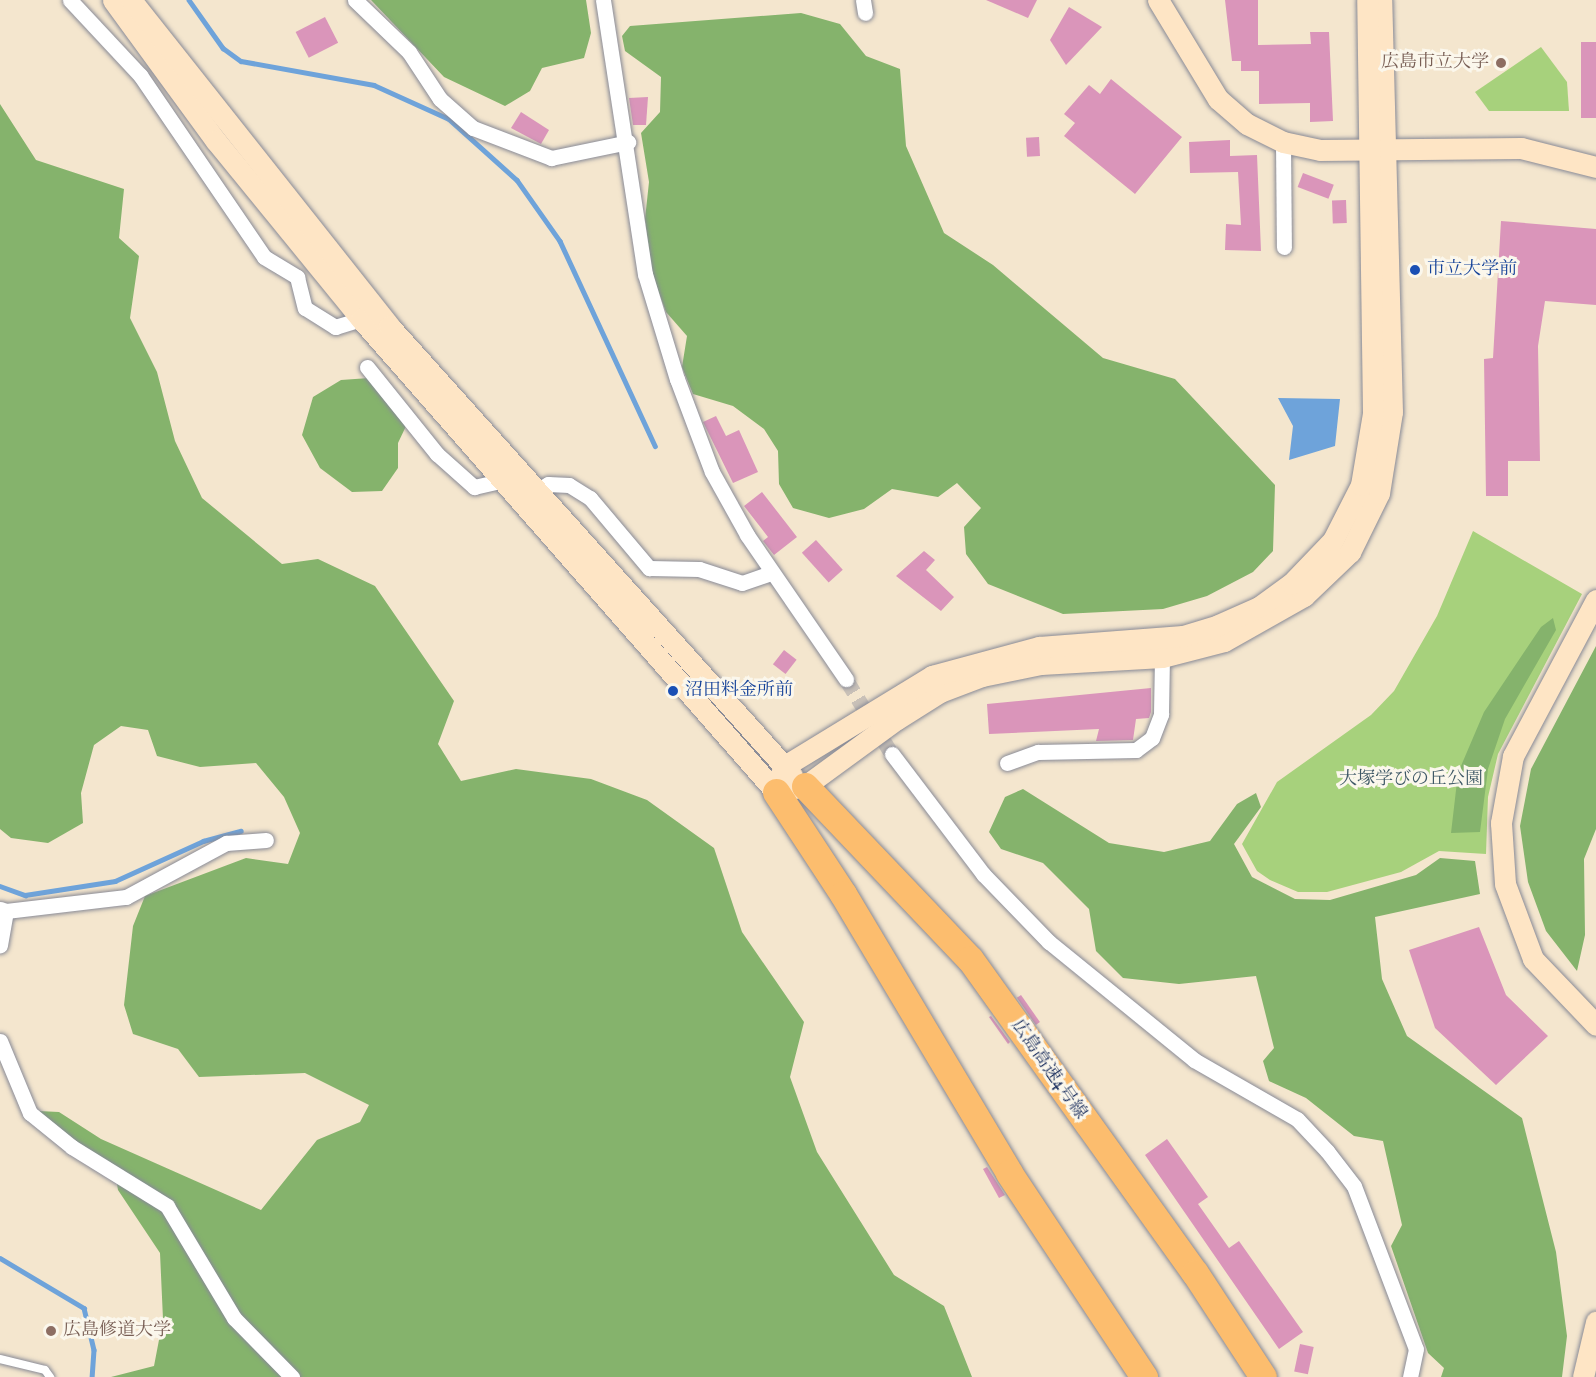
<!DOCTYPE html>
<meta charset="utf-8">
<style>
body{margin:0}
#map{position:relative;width:1596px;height:1377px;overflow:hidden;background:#f4e6ce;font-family:"IM FELL English","Noto Serif JP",serif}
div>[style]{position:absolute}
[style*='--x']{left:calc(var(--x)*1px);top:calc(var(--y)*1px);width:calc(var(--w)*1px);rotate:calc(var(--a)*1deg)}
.green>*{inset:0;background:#a7d17c}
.forest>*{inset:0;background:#85b36c}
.water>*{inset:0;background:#6ea3da}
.stream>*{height:4.5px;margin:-2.25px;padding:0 2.25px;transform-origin:2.25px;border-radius:2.25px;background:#6ea3da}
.building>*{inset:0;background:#da95ba;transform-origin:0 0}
.street-tunnel>*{height:15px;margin-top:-7.5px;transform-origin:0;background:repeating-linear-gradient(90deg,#c9c1b8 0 15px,transparent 0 23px)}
.roads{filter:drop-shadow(0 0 2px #888a96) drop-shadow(0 0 2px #888a96)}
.lane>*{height:8px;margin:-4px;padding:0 4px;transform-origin:4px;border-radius:4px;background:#fff}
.street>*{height:15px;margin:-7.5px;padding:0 7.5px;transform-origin:7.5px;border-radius:7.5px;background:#fff}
.secondary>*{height:21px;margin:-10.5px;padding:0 10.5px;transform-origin:10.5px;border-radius:10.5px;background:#fee5c5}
.highway>*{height:27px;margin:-13.5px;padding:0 13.5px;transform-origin:13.5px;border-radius:13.5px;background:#fcbd6e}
.dots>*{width:16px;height:16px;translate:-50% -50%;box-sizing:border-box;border:3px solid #fbf7ec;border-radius:50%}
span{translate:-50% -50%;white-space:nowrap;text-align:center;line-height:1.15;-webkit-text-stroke:6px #fbf7ec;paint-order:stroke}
.education-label{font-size:18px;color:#785e54}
.right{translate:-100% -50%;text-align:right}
.left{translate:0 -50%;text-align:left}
.transit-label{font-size:18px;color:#164399}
.park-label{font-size:18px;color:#3e5866}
.street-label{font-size:18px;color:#1b2f5e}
</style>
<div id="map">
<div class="green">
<i style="clip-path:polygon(1541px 47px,1567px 82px,1569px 111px,1489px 111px,1475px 92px)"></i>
<i style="clip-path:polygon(1473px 531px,1582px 594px,1498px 754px,1488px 797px,1486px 854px,1439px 851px,1401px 872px,1327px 892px,1298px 892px,1270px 880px,1257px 871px,1242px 844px,1277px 782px,1371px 715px,1394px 691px,1437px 616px)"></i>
</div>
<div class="forest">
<i style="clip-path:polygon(371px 0,586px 0,591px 33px,584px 58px,542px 68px,530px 91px,505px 106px,444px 77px)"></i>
<i style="clip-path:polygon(801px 13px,840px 24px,866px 56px,900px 69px,906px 146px,944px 233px,993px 265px,1103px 358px,1175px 379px,1275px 485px,1273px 551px,1253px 572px,1207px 596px,1163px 609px,1063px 614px,988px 584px,966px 554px,964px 527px,981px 508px,957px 483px,938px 497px,892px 489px,864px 509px,829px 518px,793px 508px,779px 484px,778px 451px,764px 429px,733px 406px,693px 394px,682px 367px,687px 336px,666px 312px,652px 274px,645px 219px,649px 182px,641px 133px,660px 112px,661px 77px,625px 51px,622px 36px,630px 26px)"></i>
<i style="clip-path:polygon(0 104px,36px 160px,124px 189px,119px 238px,139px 256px,130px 318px,157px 372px,175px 441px,202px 498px,282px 564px,318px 559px,375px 586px,454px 701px,438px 744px,461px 781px,516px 769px,591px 779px,647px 800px,714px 848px,742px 932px,804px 1022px,790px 1077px,817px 1152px,894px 1275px,944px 1306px,972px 1377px,111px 1377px,154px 1366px,163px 1319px,160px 1253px,118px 1190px,115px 1172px,38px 1111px,59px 1112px,101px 1139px,261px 1210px,317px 1140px,360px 1122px,369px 1105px,305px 1073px,199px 1077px,178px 1049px,133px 1034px,124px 1005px,133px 926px,145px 896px,246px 858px,288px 864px,300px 833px,284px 797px,256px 763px,200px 767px,157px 756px,148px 730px,121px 726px,94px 745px,81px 793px,83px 823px,48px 843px,11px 838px,0 829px)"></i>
<i style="clip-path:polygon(369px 378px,407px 424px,398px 443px,398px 468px,382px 491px,352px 492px,320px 468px,302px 435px,313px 397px,341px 380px)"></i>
<i style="clip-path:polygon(1553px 618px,1556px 630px,1505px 719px,1488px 769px,1480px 832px,1451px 833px,1458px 773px,1484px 712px,1541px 627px)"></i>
<i style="clip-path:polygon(1596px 646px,1596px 829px,1584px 859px,1585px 935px,1577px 971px,1546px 931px,1528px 882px,1520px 826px,1531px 769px)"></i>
<i style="clip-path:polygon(1023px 789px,1109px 843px,1164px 852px,1210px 841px,1237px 804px,1256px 793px,1261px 807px,1234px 844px,1252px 877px,1295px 899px,1330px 900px,1416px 875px,1440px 858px,1475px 861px,1480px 894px,1375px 917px,1382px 979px,1407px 1036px,1522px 1118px,1556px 1252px,1567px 1336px,1562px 1377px,1441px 1377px,1444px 1368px,1428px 1353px,1391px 1246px,1402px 1225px,1383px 1141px,1354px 1136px,1306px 1098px,1269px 1081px,1263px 1061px,1274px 1048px,1256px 976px,1179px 984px,1123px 978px,1096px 951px,1089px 909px,1043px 863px,1001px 849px,989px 832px,1005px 797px)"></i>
</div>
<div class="water">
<i style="clip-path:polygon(1278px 398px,1340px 399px,1335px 446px,1289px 460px,1293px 426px)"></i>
</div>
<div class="stream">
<i style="--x:189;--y:0;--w:59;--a:54.7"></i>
<i style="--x:223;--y:48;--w:22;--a:36"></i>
<i style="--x:241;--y:61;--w:135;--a:10.2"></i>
<i style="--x:374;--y:85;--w:82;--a:24.4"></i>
<i style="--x:449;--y:119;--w:91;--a:41.9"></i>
<i style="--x:517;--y:180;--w:75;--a:54.8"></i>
<i style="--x:560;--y:241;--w:226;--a:65.1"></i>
<i style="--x:0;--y:886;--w:27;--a:20"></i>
<i style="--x:25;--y:895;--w:91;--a:-8.8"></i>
<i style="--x:115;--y:881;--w:97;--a:-24.4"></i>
<i style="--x:203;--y:841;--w:39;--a:-15"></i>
<i style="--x:0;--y:1258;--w:98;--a:30.8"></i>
<i style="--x:84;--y:1308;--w:43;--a:76.6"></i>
<i style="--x:94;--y:1350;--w:27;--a:94"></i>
</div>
<div class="building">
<i style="clip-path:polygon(986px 0,1037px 0,1028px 18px)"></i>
<i style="clip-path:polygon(1225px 0,1258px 0,1258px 45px,1311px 44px,1310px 32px,1329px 32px,1333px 121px,1310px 122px,1310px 103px,1259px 104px,1259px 71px,1241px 71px,1241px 61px,1232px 61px)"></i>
<i style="clip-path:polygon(1069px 7px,1102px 27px,1066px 65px,1050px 40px)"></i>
<i style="left:325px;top:17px;width:29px;height:33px;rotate:63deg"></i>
<i style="left:1581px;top:42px;width:15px;height:76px"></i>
<i style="clip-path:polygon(1111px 79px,1182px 137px,1135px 194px,1064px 136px,1075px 123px,1064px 114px,1089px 85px,1100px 94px)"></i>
<i style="clip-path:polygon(648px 97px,646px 125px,633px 125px,629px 98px)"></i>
<i style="clip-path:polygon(521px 112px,549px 130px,541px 144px,511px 128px)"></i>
<i style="left:1039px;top:137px;width:19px;height:13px;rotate:87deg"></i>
<i style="clip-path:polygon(1230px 140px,1230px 156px,1257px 155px,1261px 251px,1225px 250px,1226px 224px,1241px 225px,1238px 172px,1190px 173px,1189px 142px)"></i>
<i style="left:1303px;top:173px;width:33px;height:15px;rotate:21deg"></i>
<i style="left:1346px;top:200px;width:23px;height:14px;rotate:88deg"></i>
<i style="clip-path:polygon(1501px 221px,1596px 229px,1596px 305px,1545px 301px,1538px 346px,1540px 461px,1508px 461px,1508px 496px,1486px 496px,1484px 359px,1493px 358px)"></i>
<i style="clip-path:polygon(716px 416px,726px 436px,739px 430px,758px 472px,733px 483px,703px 422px)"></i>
<i style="clip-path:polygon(762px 492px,797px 537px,774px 555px,763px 541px,768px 537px,744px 506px)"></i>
<i style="left:816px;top:540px;width:40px;height:19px;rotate:48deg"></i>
<i style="clip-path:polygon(924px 551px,935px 560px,926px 570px,954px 597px,941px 611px,896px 576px)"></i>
<i style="left:784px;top:650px;width:16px;height:18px;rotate:38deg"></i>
<i style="clip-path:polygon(1151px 688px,1151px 712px,1149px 718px,1136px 719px,1133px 740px,1096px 741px,1099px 729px,989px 734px,987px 704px)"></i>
<i style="clip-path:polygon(1479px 927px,1506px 995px,1548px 1036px,1496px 1085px,1435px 1028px,1409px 950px)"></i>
<i style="left:1021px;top:995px;width:33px;height:5px;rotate:55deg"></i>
<i style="clip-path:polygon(991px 1016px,1010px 1042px,1008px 1044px,989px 1017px)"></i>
<i style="clip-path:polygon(1167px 1139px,1208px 1197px,1198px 1204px,1229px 1248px,1239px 1241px,1303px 1332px,1279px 1349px,1145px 1155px)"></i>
<i style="clip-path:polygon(987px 1167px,1005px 1195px,999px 1198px,983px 1169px)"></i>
<i style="left:1300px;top:1344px;width:14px;height:28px;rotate:12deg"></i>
</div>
<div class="street-tunnel">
<i style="--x:846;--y:679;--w:88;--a:58.5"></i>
</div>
<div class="roads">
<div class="lane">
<i style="--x:0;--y:1359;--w:46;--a:13.7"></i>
<i style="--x:45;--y:1370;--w:9;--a:54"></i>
</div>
<div class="street">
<i style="--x:70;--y:0;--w:103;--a:47"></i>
<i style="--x:140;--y:75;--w:220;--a:55.7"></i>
<i style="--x:264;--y:257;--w:39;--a:31"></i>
<i style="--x:297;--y:277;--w:32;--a:76"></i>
<i style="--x:305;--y:308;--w:36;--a:32"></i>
<i style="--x:335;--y:327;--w:27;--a:-17"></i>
<i style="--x:355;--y:0;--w:75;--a:43.9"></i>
<i style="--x:409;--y:52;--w:56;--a:56.6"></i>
<i style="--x:440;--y:99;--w:44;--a:41.3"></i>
<i style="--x:473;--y:128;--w:84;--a:21"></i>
<i style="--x:551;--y:158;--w:79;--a:-11.7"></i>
<i style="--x:603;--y:0;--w:277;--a:81.3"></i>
<i style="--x:645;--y:274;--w:110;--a:73.1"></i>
<i style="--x:677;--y:379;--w:99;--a:69.4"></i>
<i style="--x:712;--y:472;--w:72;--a:60.9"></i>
<i style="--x:747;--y:535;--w:175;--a:55.5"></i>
<i style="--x:863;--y:0;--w:13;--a:81"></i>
<i style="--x:1283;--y:142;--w:105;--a:89.5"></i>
<i style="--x:367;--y:367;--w:112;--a:51.2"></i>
<i style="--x:437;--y:454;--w:50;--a:41.7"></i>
<i style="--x:474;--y:487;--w:28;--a:-13"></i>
<i style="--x:536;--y:491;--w:14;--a:-30"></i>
<i style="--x:548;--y:484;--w:21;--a:3"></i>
<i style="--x:569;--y:485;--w:25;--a:32"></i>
<i style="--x:590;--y:498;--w:92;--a:49.9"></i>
<i style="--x:649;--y:568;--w:50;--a:1.1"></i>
<i style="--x:699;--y:569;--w:45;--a:18"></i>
<i style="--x:742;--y:583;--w:31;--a:-19"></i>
<i style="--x:892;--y:754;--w:151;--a:52.8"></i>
<i style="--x:983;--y:874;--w:95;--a:45.9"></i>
<i style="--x:1049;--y:942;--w:187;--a:39.1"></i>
<i style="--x:1194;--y:1060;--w:119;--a:29.8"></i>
<i style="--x:1297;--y:1119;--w:44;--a:46.8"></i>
<i style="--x:1327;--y:1151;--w:44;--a:52.4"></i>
<i style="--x:1354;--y:1186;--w:174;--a:69.2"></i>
<i style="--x:1416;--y:1349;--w:29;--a:102"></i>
<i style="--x:1007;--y:763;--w:33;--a:-20"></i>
<i style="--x:1038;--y:752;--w:98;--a:-1.2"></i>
<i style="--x:1136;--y:750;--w:20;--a:-37"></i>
<i style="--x:1152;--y:738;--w:26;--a:-69"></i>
<i style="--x:1161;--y:714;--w:57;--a:-89"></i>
<i style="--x:0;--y:909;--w:6;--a:18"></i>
<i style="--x:6;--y:911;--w:35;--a:100"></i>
<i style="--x:6;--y:911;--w:121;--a:-6.7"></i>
<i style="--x:126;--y:897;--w:114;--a:-28.4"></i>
<i style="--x:226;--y:843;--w:40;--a:-4.3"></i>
<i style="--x:0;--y:1041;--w:78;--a:67.4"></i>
<i style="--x:30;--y:1113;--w:54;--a:39"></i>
<i style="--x:72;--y:1147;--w:112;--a:31.8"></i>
<i style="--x:167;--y:1206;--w:131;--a:59.1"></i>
<i style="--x:234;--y:1318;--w:83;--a:45.5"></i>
</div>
<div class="secondary">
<i style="--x:113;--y:0;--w:175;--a:53.9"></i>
<i style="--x:216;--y:141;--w:230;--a:50.8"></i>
<i style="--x:361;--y:319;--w:629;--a:48.74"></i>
<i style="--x:131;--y:0;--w:416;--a:51.6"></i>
<i style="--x:389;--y:326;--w:603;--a:48.09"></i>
<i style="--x:1158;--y:0;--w:116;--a:58.8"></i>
<i style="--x:1218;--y:99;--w:38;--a:41"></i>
<i style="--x:1247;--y:124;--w:40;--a:26.6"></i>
<i style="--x:1283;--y:142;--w:38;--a:12"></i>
<i style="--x:1320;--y:150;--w:201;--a:-0.6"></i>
<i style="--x:1521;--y:148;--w:77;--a:14.2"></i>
<i style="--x:1596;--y:600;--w:177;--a:118"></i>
<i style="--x:1513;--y:756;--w:68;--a:100.2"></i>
<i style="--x:1501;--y:823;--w:61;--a:86.2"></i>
<i style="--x:1505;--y:884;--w:80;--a:69.5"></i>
<i style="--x:1533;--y:959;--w:91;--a:46.3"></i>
<i style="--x:776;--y:792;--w:30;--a:-12"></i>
<i style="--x:805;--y:786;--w:114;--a:-36.1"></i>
<i style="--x:897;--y:719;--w:51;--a:-32.1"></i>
<i style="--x:940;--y:692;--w:45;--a:-20.9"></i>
<i style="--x:982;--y:676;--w:60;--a:-11.5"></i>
<i style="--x:1041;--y:664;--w:121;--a:-3.3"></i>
<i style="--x:1162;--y:657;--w:64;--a:-14.5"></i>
<i style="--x:1224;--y:641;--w:92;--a:-29.4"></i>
<i style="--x:1304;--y:596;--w:64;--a:-43.7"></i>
<i style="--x:1350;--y:552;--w:66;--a:-63.8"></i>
<i style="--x:1379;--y:493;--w:82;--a:-80.9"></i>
<i style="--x:1392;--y:412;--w:412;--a:-91.5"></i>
<i style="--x:776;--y:792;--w:26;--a:-74"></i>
<i style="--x:783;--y:767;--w:175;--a:-31.4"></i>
<i style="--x:932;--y:676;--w:111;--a:-15.2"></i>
<i style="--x:1039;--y:647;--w:144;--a:-4.4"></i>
<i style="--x:1183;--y:636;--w:37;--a:-17"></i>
<i style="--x:1218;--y:625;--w:45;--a:-23.7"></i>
<i style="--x:1259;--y:607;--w:39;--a:-36"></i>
<i style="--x:1291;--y:584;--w:61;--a:-46.3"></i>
<i style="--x:1333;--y:540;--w:62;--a:-63"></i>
<i style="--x:1361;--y:485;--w:73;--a:-80.5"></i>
<i style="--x:1373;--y:413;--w:413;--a:-90.8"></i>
<i style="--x:1583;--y:1377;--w:57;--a:-76.7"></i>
</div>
<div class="highway">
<i style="--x:805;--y:786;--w:239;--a:46.4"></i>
<i style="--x:970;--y:959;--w:386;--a:54.4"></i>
<i style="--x:1195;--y:1273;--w:124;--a:56.8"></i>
<i style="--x:776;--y:792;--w:122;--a:56.7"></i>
<i style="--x:843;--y:894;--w:325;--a:59.2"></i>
<i style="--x:1009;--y:1173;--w:245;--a:56.5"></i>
</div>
</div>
<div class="dots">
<i style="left:1501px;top:63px;background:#8d6e63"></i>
<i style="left:1415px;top:270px;background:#1a4fb4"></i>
<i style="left:673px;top:691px;background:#1a4fb4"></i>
<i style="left:51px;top:1331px;background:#8d6e63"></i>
</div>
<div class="education-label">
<span class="right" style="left:1489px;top:63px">広島市立大学</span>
<span class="left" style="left:63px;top:1331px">広島修道大学</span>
</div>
<div class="transit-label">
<span class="left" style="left:1427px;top:270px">市立大学前</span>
<span class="left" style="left:685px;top:691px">沼田料金所前</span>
</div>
<div class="park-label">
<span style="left:1411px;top:780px">大塚学びの丘公園</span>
</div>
<div class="street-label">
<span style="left:1048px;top:1070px;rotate:55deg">広島高速4号線</span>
</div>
</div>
